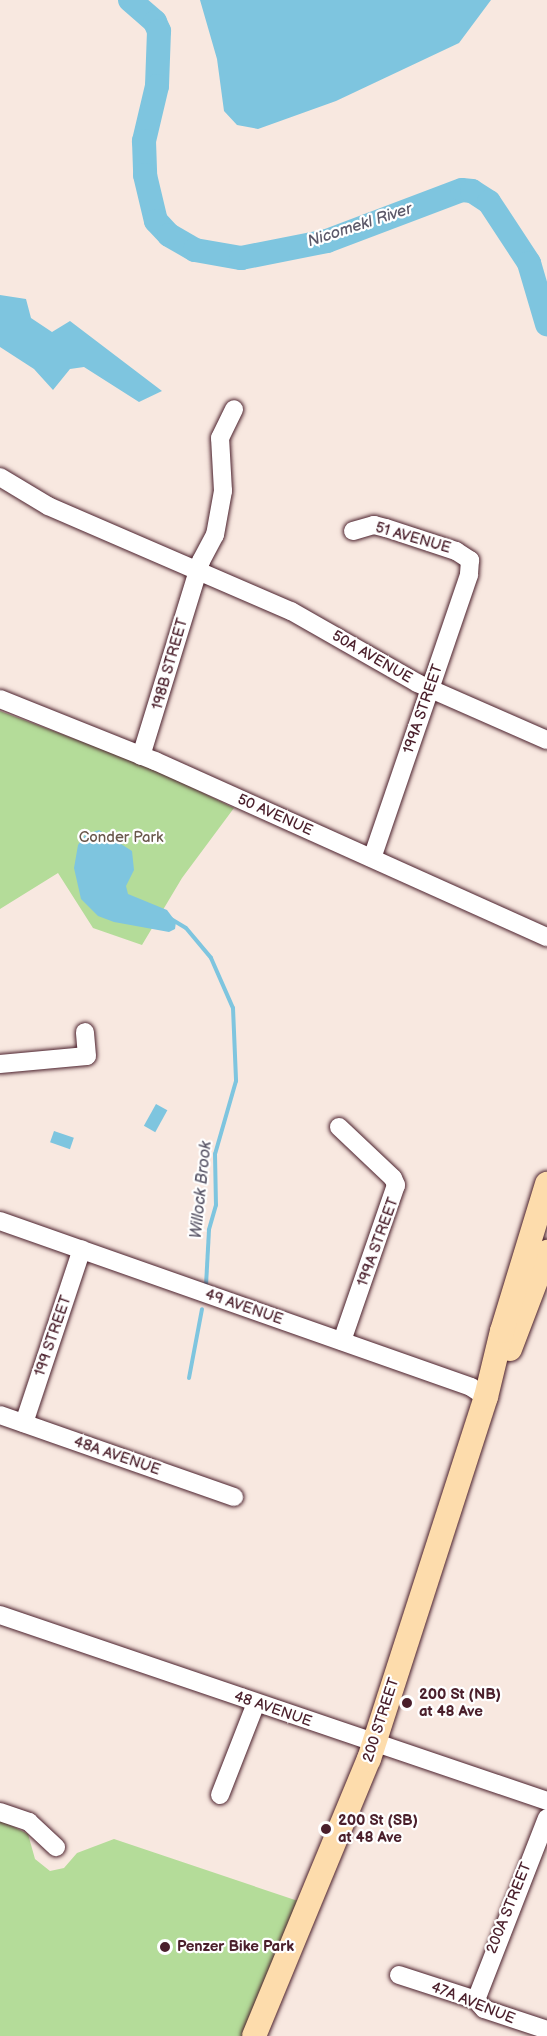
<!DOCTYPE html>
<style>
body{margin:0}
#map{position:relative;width:547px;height:2036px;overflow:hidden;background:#f8e8e0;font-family:"Balsamiq Sans",sans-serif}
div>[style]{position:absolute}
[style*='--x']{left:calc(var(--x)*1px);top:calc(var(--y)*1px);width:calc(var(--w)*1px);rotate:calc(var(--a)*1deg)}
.green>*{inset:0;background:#b4dc99}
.water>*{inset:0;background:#7ec5df;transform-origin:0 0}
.stream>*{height:4px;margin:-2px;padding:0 2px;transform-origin:2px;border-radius:2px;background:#7ec5df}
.river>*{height:24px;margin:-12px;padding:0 12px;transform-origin:12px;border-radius:12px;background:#7ec5df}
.roads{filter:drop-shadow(0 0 2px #4a1f2b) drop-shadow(0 0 2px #4a1f2b)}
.minor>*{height:18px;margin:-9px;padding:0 9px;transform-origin:9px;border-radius:9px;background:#fff}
.major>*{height:24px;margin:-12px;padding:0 12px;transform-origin:12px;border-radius:12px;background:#fddcac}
.dots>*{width:16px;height:16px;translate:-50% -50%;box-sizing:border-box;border:3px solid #fff;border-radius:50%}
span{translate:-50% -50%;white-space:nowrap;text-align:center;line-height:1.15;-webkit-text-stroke:4.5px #fff;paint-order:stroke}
.street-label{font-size:15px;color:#4a1f2b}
.park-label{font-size:15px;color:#6a584c}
.poi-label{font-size:15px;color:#4a1f2b;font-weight:700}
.left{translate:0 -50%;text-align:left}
.water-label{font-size:16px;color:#5c596a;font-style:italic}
</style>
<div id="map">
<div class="green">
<i style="clip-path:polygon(0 711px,152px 768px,234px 808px,182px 878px,142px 945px,93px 928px,58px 873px,0 909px)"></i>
<i style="clip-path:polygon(0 1820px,28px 1834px,35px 1859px,50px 1871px,64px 1868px,77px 1853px,114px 1839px,298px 1901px,244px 2036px,0 2036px)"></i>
</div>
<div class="water">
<i style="clip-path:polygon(200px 0,491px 0,459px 43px,336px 101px,258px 129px,237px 125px,224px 111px,217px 59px)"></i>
<i style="clip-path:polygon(0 295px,26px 299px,31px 318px,52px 332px,70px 321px,162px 391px,139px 402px,84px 367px,70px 369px,53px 390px,34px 369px,0 347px)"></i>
<i style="clip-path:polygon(99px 830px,132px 851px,134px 870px,126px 886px,128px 894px,167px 910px,176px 922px,175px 929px,169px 932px,114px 922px,98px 916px,81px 899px,74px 868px,78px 845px,85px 835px)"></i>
<i style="left:156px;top:1104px;width:13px;height:25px;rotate:29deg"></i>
<i style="left:54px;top:1131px;width:21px;height:12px;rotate:19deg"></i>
</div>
<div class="stream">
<i style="--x:171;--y:919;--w:17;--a:31"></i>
<i style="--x:186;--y:928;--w:39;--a:50"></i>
<i style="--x:211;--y:958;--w:55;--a:66.3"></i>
<i style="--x:233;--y:1008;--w:73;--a:87.6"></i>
<i style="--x:236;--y:1081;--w:76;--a:106"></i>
<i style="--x:215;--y:1154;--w:51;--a:88.9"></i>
<i style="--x:216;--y:1205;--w:26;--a:106"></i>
<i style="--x:209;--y:1230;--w:56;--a:93.1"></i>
<i style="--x:189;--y:1378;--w:70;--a:-79.3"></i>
</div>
<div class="river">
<i style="--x:130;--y:0;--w:33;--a:41"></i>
<i style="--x:155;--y:22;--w:10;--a:66"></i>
<i style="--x:159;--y:31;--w:55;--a:92.1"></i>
<i style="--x:157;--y:86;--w:57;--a:103.3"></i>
<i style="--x:144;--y:141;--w:34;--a:88"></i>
<i style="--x:145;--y:175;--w:47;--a:76.6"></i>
<i style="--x:156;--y:221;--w:19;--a:47"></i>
<i style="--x:169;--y:235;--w:30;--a:30"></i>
<i style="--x:195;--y:250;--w:47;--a:9.9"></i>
<i style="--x:241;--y:258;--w:88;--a:-11.2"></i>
<i style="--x:327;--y:241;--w:144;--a:-20.7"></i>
<i style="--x:462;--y:190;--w:10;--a:6"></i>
<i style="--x:472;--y:191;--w:20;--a:33"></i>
<i style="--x:489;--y:202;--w:73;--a:56.7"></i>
<i style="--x:529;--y:263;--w:64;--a:73.6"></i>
</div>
<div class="roads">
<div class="minor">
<i style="--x:0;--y:477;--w:56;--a:31.1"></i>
<i style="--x:48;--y:506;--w:265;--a:23.4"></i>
<i style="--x:291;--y:611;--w:145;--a:29.7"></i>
<i style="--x:417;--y:683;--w:142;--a:23.7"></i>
<i style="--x:353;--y:531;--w:22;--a:-16"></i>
<i style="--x:374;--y:525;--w:12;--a:14"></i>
<i style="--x:386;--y:528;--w:74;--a:18.2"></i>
<i style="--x:456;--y:551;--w:17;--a:33"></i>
<i style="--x:470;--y:560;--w:15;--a:94"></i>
<i style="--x:469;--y:575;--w:299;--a:108.9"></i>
<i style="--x:0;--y:699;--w:167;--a:21.8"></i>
<i style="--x:155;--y:761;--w:430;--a:24.2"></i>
<i style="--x:141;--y:756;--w:204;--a:-72.9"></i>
<i style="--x:201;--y:561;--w:30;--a:-62"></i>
<i style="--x:215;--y:535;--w:45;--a:-79.7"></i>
<i style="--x:223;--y:491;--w:53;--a:-93.2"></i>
<i style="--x:220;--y:438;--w:32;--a:-64"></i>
<i style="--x:0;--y:1064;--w:87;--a:-5.3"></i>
<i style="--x:87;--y:1056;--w:24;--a:-95"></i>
<i style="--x:339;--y:1127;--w:74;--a:43.4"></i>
<i style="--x:393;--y:1178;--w:8;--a:67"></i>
<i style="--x:396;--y:1185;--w:165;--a:109.1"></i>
<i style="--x:0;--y:1221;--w:499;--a:19.4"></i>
<i style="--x:471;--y:1387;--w:18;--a:34"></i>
<i style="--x:0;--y:1415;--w:248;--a:19.3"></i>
<i style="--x:24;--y:1423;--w:183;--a:-71.6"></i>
<i style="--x:0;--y:1615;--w:578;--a:18.78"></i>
<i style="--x:220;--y:1795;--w:99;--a:-68.6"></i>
<i style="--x:0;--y:1812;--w:31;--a:19"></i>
<i style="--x:29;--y:1822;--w:37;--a:43"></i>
<i style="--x:399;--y:1975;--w:81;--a:18"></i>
<i style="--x:476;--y:2000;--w:12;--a:48"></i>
<i style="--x:484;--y:2009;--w:66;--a:18.4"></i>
<i style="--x:476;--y:2000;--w:195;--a:-68.7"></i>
</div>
<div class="major">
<i style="--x:510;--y:1349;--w:104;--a:-69.1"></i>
<i style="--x:254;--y:2036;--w:300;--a:-67.5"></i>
<i style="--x:369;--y:1759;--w:380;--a:-72.1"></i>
<i style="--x:486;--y:1397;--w:68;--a:-76.4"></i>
<i style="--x:502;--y:1331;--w:154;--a:-73"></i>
</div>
</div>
<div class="dots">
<i style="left:407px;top:1703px;background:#4a1f2b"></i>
<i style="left:326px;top:1829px;background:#4a1f2b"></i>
<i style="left:165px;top:1947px;background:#4a1f2b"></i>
</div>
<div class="street-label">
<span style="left:413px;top:538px;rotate:16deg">51 AVENUE</span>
<span style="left:372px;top:657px;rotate:30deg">50A AVENUE</span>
<span style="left:170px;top:664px;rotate:-74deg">198B STREET</span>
<span style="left:423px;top:709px;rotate:-71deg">199A STREET</span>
<span style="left:275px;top:815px;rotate:24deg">50 AVENUE</span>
<span style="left:378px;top:1242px;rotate:-70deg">199A STREET</span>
<span style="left:244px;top:1307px;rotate:19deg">49 AVENUE</span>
<span style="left:53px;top:1336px;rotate:-71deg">199 STREET</span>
<span style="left:117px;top:1456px;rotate:19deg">48A AVENUE</span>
<span style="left:273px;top:1709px;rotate:19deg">48 AVENUE</span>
<span style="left:381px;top:1720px;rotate:-72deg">200 STREET</span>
<span style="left:509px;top:1908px;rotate:-68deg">200A STREET</span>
<span style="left:473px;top:2003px;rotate:22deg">47A AVENUE</span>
</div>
<div class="park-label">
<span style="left:121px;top:838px">Conder Park</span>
</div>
<div class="poi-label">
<span class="left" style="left:419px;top:1703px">200 St (NB)<br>at 48 Ave</span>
<span class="left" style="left:338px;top:1829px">200 St (SB)<br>at 48 Ave</span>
<span class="left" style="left:177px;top:1947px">Penzer Bike Park</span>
</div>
<div class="water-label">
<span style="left:360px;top:226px;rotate:-18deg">Nicomekl River</span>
<span style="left:202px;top:1190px;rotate:-84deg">Willock Brook</span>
</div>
</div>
